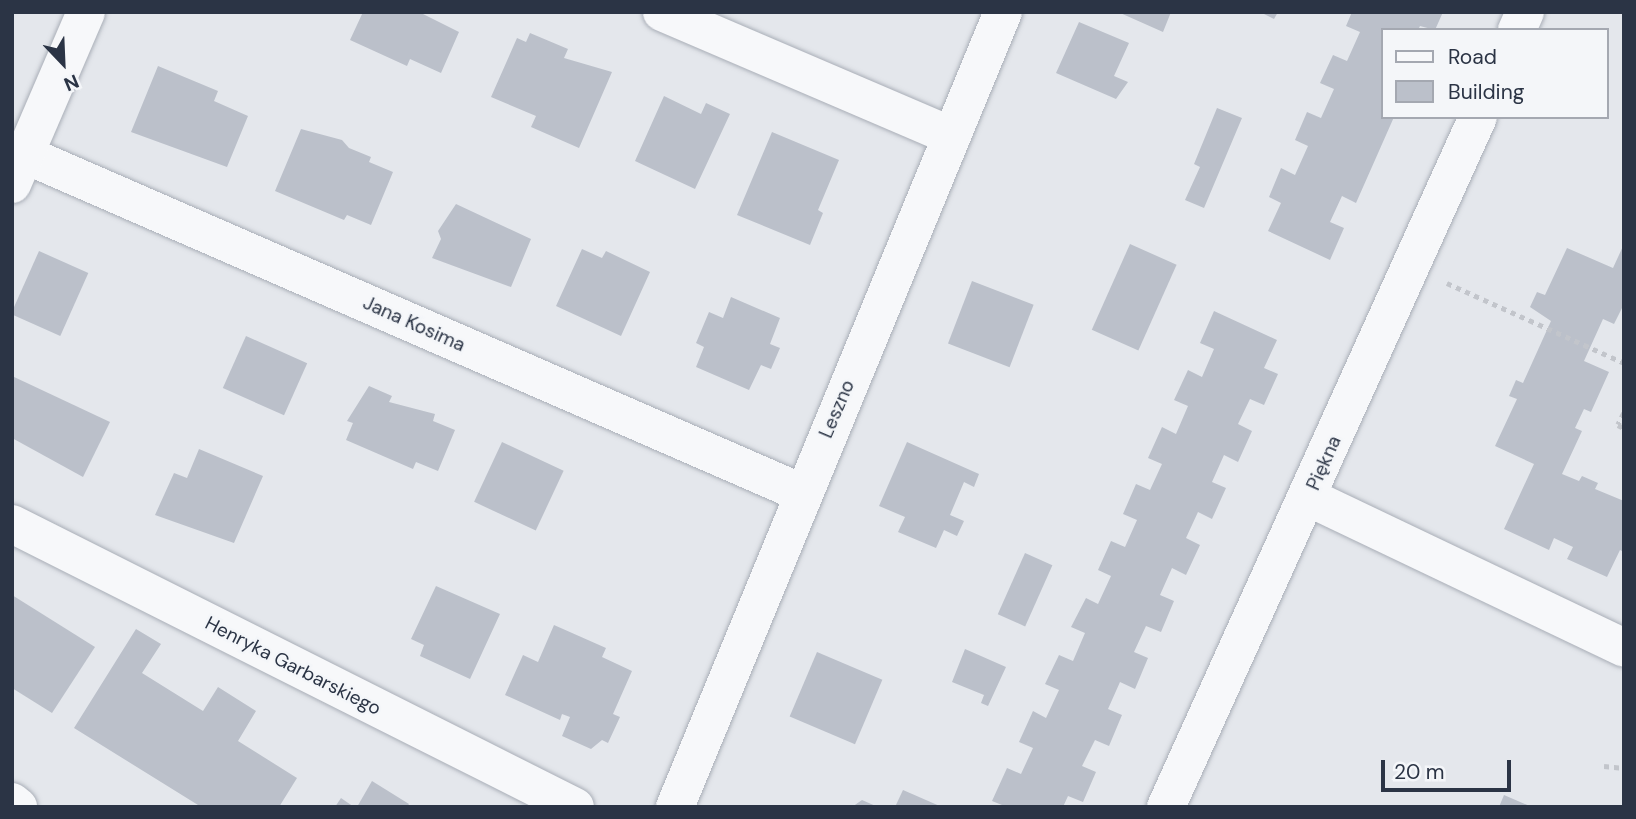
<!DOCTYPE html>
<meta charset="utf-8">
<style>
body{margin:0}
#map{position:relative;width:1636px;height:819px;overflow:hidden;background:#e4e7ec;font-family:"DM Sans",sans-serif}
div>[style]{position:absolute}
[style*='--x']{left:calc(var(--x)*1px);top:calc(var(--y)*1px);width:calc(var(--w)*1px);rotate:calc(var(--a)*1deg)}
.building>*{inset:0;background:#bbc0ca;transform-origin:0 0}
.path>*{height:4.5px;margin-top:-2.25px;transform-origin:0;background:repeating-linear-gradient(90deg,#c2c5cb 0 5px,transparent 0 10px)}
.roads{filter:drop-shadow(0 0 2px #a9aeb7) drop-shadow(0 0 2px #a9aeb7)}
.street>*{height:38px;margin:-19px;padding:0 19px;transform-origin:19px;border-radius:19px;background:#f7f8fa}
span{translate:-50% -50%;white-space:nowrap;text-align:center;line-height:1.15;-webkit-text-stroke:5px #f4f6f9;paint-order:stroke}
.street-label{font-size:19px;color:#2b3445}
.frame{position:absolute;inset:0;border:14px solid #2b3445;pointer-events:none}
.legend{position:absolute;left:1381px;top:28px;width:228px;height:91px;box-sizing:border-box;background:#f4f6f9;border:2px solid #a4a8b1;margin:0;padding:9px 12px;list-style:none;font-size:21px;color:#2b3445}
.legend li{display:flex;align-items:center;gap:14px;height:35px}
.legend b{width:35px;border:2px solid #a4a8b1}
.north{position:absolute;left:28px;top:28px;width:70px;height:70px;-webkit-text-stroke:5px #f4f6f9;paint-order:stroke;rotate:157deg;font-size:19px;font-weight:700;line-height:28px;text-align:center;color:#2b3445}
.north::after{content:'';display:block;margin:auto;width:24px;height:32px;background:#2b3445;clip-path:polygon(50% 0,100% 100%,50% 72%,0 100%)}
.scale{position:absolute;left:1381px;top:760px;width:130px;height:32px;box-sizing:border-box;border:4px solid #2b3445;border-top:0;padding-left:9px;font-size:21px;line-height:24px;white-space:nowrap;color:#2b3445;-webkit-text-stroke:5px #f4f6f9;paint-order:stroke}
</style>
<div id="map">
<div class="building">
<i style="clip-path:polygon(363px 12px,419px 12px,459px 32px,441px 73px,410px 59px,407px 66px,350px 40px)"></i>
<i style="clip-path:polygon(1118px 12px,1171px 12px,1163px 32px)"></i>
<i style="clip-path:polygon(1260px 12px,1278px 12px,1274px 19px)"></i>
<i style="clip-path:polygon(1352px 12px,1443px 12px,1435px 30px,1420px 26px,1418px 30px,1382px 30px,1382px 117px,1394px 117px,1356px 203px,1342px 196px,1330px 222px,1344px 228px,1330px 260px,1268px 231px,1281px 203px,1269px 197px,1281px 168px,1295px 175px,1308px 146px,1295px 140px,1307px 112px,1321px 118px,1334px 89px,1320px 83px,1333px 55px,1347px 61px,1360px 32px,1346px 26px)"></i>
<i style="clip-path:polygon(1079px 22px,1129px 43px,1114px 76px,1128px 82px,1116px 99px,1056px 73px)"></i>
<i style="clip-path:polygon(530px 33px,568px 49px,564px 58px,612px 72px,579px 148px,531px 127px,536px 116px,491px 97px,517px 38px,526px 42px)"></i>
<i style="clip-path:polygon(158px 66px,218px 91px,214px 101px,248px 116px,227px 167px,131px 132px)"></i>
<i style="clip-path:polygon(664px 96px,701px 114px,706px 103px,730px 114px,695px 189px,635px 161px)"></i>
<i style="clip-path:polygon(1217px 108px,1242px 118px,1204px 208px,1185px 200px,1200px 167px,1194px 164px)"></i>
<i style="clip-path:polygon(301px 129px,342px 140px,349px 148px,371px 157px,369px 162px,393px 172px,371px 225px,347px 215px,344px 220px,275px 191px)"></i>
<i style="clip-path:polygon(772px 132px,839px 160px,818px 210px,823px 213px,810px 245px,737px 215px)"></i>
<i style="clip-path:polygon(456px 204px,531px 239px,511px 287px,432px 258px,441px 239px,438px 231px)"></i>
<i style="left:1130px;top:244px;width:51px;height:94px;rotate:24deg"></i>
<i style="clip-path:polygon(1624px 244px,1624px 304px,1614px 324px,1603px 319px,1584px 361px,1609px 372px,1591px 412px,1584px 409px,1575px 428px,1582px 431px,1562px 474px,1579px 481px,1582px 476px,1598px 483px,1595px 489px,1624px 501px,1624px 552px,1620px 550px,1607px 577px,1567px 559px,1573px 547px,1554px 538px,1549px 550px,1504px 529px,1534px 464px,1495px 446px,1517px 399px,1509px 396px,1516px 380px,1523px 383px,1551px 321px,1530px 307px,1537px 292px,1545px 295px,1567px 248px,1613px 268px)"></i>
<i style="clip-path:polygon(582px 249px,602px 258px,606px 251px,650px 272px,621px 336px,556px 306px)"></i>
<i style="left:39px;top:251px;width:54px;height:69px;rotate:24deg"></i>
<i style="left:972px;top:281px;width:66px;height:67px;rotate:21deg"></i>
<i style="clip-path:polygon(731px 297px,780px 318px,770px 344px,780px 348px,771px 369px,761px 365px,749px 390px,696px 367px,704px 347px,696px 343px,709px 312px,723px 318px)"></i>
<i style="clip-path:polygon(1214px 311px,1277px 340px,1264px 368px,1278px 374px,1264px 405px,1250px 399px,1238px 424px,1252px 431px,1238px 462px,1224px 455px,1212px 482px,1226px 488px,1212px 519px,1198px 512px,1186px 538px,1200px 545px,1186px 575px,1172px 568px,1160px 595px,1174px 601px,1161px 632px,1146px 626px,1134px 652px,1148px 658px,1135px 689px,1120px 682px,1108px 709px,1122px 715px,1109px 746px,1095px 740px,1082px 766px,1096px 772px,1083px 802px,1068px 796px,1063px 807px,1007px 807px,992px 801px,1007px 768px,1021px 774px,1033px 748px,1019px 742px,1033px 711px,1046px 718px,1059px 690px,1045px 684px,1059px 655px,1073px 661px,1085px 633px,1071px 627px,1086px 598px,1098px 604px,1111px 576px,1098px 570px,1111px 541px,1125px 547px,1137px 520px,1123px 514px,1136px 484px,1150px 490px,1162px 464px,1148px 458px,1162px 427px,1176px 434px,1188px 406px,1174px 400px,1188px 370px,1202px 377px,1214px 349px,1200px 343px)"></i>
<i style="left:246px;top:336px;width:67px;height:57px;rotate:24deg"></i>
<i style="clip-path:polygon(12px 376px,110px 422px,83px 477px,12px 438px)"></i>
<i style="clip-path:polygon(369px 386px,392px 396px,389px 402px,435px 414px,433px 421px,455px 430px,438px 471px,416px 462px,413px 469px,346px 440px,353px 423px,347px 421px)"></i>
<i style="left:502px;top:442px;width:68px;height:66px;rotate:25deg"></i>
<i style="clip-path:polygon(907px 442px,979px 474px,974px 487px,964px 482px,950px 515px,964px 521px,957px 536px,944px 530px,936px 548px,898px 532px,905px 517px,879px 506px)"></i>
<i style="clip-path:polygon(199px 449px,263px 476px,234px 543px,155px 515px,174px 473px,187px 478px)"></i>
<i style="left:1025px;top:553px;width:30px;height:67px;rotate:24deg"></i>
<i style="clip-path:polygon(436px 586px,500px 614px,470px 679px,420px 656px,424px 645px,411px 639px)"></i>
<i style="clip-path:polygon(12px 595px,95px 647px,52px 713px,12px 688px)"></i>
<i style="clip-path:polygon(554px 625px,606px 648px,602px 657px,632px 671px,613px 714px,620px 717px,608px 743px,602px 740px,591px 749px,562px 736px,570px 717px,562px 714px,560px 720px,505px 695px,523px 655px,538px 662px)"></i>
<i style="clip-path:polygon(136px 629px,161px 644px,142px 673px,203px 711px,218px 687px,256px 711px,238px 741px,297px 778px,279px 807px,198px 805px,74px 728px)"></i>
<i style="clip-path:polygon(965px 649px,1006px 667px,988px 706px,981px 703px,984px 695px,952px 682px)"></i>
<i style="left:817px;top:652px;width:71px;height:70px;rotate:23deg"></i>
<i style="clip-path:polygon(372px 781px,409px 804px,407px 807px,357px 807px)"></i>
<i style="clip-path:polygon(903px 790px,942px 807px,895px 807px)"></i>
<i style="clip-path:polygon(1504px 795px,1532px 807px,1499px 807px)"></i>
<i style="clip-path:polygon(341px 798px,354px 807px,335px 807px)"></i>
<i style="clip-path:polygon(862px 800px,878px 807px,852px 807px)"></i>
</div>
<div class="path">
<i style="--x:1447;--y:283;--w:194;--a:24.3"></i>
<i style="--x:1624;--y:413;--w:13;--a:117"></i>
<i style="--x:1618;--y:425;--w:7;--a:27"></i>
<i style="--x:1604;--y:766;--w:20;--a:6"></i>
</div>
<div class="roads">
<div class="street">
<i style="--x:662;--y:12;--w:315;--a:23.2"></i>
<i style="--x:1517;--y:30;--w:20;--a:-66"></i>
<i style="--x:26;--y:155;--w:846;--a:23.54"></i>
<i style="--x:12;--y:184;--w:187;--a:-66.7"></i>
<i style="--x:1308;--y:497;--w:350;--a:25.5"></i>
<i style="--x:12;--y:524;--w:630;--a:26.69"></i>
<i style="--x:12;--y:802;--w:8;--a:40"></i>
<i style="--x:675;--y:807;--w:860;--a:-67.58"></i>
<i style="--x:1166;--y:807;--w:757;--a:-65.67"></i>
</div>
</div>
<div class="street-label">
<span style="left:414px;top:324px;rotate:24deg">Jana Kosima</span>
<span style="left:837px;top:409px;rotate:-67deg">Leszno</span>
<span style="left:1324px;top:463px;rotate:-66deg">Piękna</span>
<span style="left:293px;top:666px;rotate:27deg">Henryka Garbarskiego</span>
</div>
<div class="frame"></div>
<ul class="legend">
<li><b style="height:9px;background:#f7f8fa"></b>Road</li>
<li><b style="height:19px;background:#bbc0ca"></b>Building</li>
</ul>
<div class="north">N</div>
<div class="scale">20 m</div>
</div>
